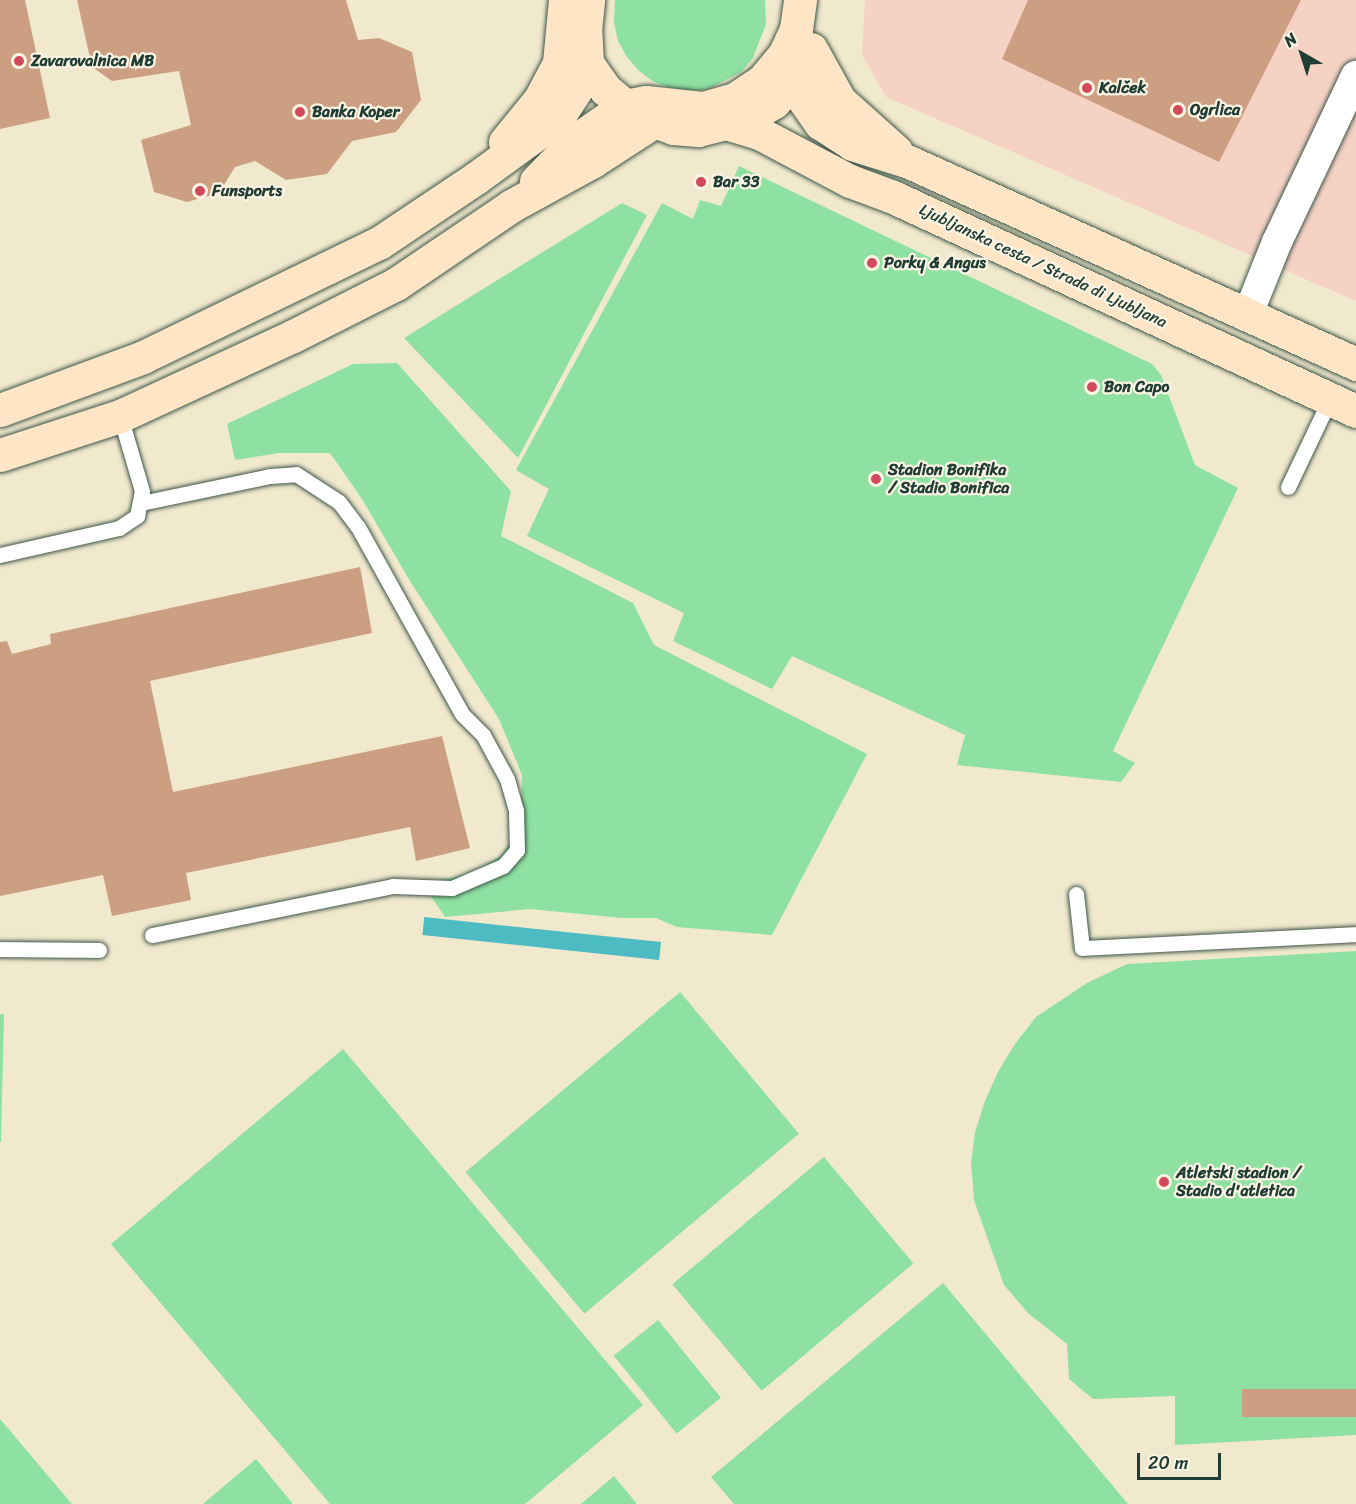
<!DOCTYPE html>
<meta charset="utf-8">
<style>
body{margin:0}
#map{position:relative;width:1356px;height:1504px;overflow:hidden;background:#f1e9cd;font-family:Sriracha,sans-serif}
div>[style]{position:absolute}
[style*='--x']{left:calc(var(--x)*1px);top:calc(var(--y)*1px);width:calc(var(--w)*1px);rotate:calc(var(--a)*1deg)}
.built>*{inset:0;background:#f6d2c4}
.green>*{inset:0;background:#8ee1a1;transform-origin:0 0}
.water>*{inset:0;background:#4cbbc2;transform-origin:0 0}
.building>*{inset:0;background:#cc9f83;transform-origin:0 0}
.roads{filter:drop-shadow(0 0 2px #3e574b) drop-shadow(0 0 2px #3e574b)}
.lane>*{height:15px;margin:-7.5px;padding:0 7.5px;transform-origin:7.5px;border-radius:7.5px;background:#fff}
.street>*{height:30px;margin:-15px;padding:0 15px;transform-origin:15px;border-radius:15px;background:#fff}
.secondary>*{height:33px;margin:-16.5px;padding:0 16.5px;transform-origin:16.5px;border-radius:16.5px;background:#fde5c5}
.dots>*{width:16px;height:16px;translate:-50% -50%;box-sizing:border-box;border:3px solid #fcf5e5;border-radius:50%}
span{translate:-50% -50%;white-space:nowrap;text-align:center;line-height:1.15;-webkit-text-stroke:4.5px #fcf5e5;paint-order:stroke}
.poi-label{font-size:16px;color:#1f3d34;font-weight:700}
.left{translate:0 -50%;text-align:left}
.street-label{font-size:16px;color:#1f3d34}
.north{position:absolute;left:1272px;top:24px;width:60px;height:60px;-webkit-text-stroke:4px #fcf5e5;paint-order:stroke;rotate:321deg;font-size:16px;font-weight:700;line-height:24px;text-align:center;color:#1f3d34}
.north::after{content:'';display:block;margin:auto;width:21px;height:27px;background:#1f3d34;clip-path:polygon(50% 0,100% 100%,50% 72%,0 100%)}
.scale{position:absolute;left:1137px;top:1453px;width:84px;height:27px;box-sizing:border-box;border:3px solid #1f3d34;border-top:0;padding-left:8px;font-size:18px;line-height:21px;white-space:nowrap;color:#1f3d34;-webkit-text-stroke:4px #fcf5e5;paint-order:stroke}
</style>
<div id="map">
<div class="built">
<i style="clip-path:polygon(865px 0,1356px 0,1356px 301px,886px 97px,862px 55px)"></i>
</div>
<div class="green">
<i style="clip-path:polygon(615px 0,765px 0,766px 24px,753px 58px,741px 72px,708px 89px,690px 91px,671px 88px,654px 82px,639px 71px,627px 57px,618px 41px,614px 23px)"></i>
<i style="clip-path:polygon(739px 166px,1152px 364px,1161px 375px,1195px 465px,1238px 488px,1113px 751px,1135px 763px,1121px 782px,957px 765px,965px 735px,792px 656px,772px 689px,673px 641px,684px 613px,527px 536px,549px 489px,516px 470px,662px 203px,693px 219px,700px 200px,721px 206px)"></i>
<i style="clip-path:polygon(622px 203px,647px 215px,518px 458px,404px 338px)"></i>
<i style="clip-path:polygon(397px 363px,511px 491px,501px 536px,633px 603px,654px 645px,867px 754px,772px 935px,677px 927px,656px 918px,622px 918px,530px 909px,445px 917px,422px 883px,468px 875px,501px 856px,520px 826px,522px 775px,499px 719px,410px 581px,362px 499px,330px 453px,279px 453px,235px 460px,227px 424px,353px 364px)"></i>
<i style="clip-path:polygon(1356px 951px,1356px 1435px,1175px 1445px,1175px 1396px,1093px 1399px,1069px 1379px,1067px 1344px,1028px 1313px,1004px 1285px,974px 1200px,971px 1163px,975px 1132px,985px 1101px,998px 1072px,1015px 1044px,1036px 1017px,1087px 983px,1127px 964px)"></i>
<i style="left:680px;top:992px;width:185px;height:280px;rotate:50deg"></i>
<i style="clip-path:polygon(0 1014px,4px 1014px,1px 1142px,0 1142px)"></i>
<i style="clip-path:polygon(343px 1049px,643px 1405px,525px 1504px,330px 1504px,111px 1244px)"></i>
<i style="left:824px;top:1157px;width:139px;height:198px;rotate:50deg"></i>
<i style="clip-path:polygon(943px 1283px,1128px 1504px,734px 1504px,711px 1477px)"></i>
<i style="left:658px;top:1320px;width:100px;height:57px;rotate:51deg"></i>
<i style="clip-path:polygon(0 1419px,72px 1504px,0 1504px)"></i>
<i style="clip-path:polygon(256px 1459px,293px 1504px,203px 1504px)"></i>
<i style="clip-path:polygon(614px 1476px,637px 1504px,581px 1504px)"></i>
</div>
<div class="water">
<i style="left:661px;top:942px;width:18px;height:238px;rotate:96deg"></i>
</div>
<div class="building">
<i style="clip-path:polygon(0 0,25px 0,50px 118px,0 129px)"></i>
<i style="clip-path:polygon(77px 0,346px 0,358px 40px,379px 38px,412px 52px,421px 100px,396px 132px,352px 141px,327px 174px,286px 180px,255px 161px,235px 167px,219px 193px,187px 202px,154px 192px,141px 140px,191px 125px,179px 71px,112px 81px,92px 67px)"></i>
<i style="clip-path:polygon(1028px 0,1301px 0,1219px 162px,1002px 59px)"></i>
<i style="clip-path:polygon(360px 567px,372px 633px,150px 681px,173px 792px,442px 736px,470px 848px,416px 861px,410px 827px,186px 873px,191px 900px,112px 916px,103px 875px,0 896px,0 642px,7px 641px,12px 654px,51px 644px,50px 634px)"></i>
<i style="left:1356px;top:1389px;width:28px;height:114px;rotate:90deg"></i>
</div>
<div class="roads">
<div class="lane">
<i style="--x:1288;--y:487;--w:98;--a:-64.5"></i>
<i style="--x:141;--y:503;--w:132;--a:-11.8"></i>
<i style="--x:270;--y:476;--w:26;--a:-4"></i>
<i style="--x:296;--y:474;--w:51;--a:33.1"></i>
<i style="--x:339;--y:502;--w:31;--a:53"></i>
<i style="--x:358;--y:527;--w:214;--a:60.9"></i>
<i style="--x:462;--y:714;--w:30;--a:45"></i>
<i style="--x:483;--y:735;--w:50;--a:61.4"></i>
<i style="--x:507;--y:779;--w:32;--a:74"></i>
<i style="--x:516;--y:810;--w:40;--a:88.6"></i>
<i style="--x:517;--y:850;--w:21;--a:131"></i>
<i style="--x:503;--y:866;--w:56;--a:156.7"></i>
<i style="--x:452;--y:888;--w:59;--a:-178.1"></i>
<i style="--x:393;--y:886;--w:246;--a:168.5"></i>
<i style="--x:0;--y:555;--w:122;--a:-12.8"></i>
<i style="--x:119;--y:528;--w:22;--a:-34"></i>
<i style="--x:137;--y:516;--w:25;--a:-79"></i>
<i style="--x:142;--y:491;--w:78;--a:-106.3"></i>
<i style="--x:1076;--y:894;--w:54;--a:83.7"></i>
<i style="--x:1082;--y:948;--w:274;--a:-2.9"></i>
<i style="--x:0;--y:949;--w:99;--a:0.6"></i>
</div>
<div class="street">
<i style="--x:1248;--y:314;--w:78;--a:-68.1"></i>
<i style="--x:1277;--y:242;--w:184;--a:-64.6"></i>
</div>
<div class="secondary">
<i style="--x:811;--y:49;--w:60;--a:60.9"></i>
<i style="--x:840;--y:101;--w:75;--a:41.8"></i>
<i style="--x:784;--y:55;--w:41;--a:68.5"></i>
<i style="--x:799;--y:93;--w:37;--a:55"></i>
<i style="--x:820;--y:123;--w:38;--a:33"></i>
<i style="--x:852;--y:144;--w:60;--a:17.5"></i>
<i style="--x:909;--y:162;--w:491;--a:24.3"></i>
<i style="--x:587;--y:63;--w:32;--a:55"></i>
<i style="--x:605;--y:89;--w:40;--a:40"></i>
<i style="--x:636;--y:115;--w:39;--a:19"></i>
<i style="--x:673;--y:128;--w:25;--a:5"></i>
<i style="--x:698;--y:130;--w:53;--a:-14.3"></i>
<i style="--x:749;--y:117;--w:29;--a:-31"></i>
<i style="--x:774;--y:102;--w:28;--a:-48"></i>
<i style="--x:793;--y:81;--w:18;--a:-61"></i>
<i style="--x:729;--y:124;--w:31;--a:17"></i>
<i style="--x:759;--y:133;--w:103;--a:27.8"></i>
<i style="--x:850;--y:181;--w:46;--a:20.4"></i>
<i style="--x:893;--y:197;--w:510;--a:24.81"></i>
<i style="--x:505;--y:142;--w:55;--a:-50.9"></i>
<i style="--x:540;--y:99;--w:41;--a:-62.2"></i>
<i style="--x:559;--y:63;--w:63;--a:-84.6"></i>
<i style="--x:536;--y:181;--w:57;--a:-45.7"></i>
<i style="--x:576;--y:140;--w:60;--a:-34.8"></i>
<i style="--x:625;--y:106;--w:21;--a:-11"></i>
<i style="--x:646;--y:102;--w:57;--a:6"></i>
<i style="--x:703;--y:108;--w:33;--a:-16"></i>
<i style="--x:735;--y:99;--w:32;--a:-34"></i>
<i style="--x:762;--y:81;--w:34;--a:-50"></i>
<i style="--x:784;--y:55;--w:29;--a:-65"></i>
<i style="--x:796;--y:29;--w:29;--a:-82"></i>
<i style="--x:0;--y:410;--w:153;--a:-20.3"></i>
<i style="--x:143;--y:357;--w:262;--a:-25.8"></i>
<i style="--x:379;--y:243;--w:117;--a:-33.8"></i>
<i style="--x:476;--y:178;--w:100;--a:-36.1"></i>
<i style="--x:557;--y:119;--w:33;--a:-57"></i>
<i style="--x:575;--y:91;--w:30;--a:-67"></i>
<i style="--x:587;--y:63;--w:33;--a:-93"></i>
<i style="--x:585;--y:30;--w:30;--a:-84"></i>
<i style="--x:0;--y:455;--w:126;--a:-18"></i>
<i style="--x:120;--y:416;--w:191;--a:-24.8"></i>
<i style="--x:293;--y:336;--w:115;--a:-26.8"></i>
<i style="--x:396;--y:284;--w:139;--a:-34.1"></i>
<i style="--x:511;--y:206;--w:94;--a:-28.8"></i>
<i style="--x:593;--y:161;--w:72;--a:-33"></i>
</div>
</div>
<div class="dots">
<i style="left:19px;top:61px;background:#d1495b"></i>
<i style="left:1087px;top:88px;background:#d1495b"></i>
<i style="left:1178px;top:110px;background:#d1495b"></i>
<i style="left:300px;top:112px;background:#d1495b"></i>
<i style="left:701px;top:182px;background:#d1495b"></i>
<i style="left:200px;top:191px;background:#d1495b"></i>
<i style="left:872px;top:263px;background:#d1495b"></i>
<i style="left:1092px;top:387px;background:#d1495b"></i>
<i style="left:876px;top:479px;background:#d1495b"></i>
<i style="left:1164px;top:1182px;background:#d1495b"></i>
</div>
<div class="poi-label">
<span class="left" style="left:31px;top:61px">Zavarovalnica MB</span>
<span class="left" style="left:1099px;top:88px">Kalček</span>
<span class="left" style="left:1190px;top:110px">Ogrlica</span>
<span class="left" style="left:312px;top:112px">Banka Koper</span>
<span class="left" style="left:713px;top:182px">Bar 33</span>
<span class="left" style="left:212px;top:191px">Funsports</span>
<span class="left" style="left:884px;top:263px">Porky &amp; Angus</span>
<span class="left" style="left:1104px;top:387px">Bon Capo</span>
<span class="left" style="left:888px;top:479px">Stadion Bonifika<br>/ Stadio Bonifica</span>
<span class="left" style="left:1176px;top:1182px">Atletski stadion /<br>Stadio d'atletica</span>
</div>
<div class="street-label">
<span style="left:1043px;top:266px;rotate:25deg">Ljubljanska cesta / Strada di Ljubljana</span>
</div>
<div class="north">N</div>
<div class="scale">20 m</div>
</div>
